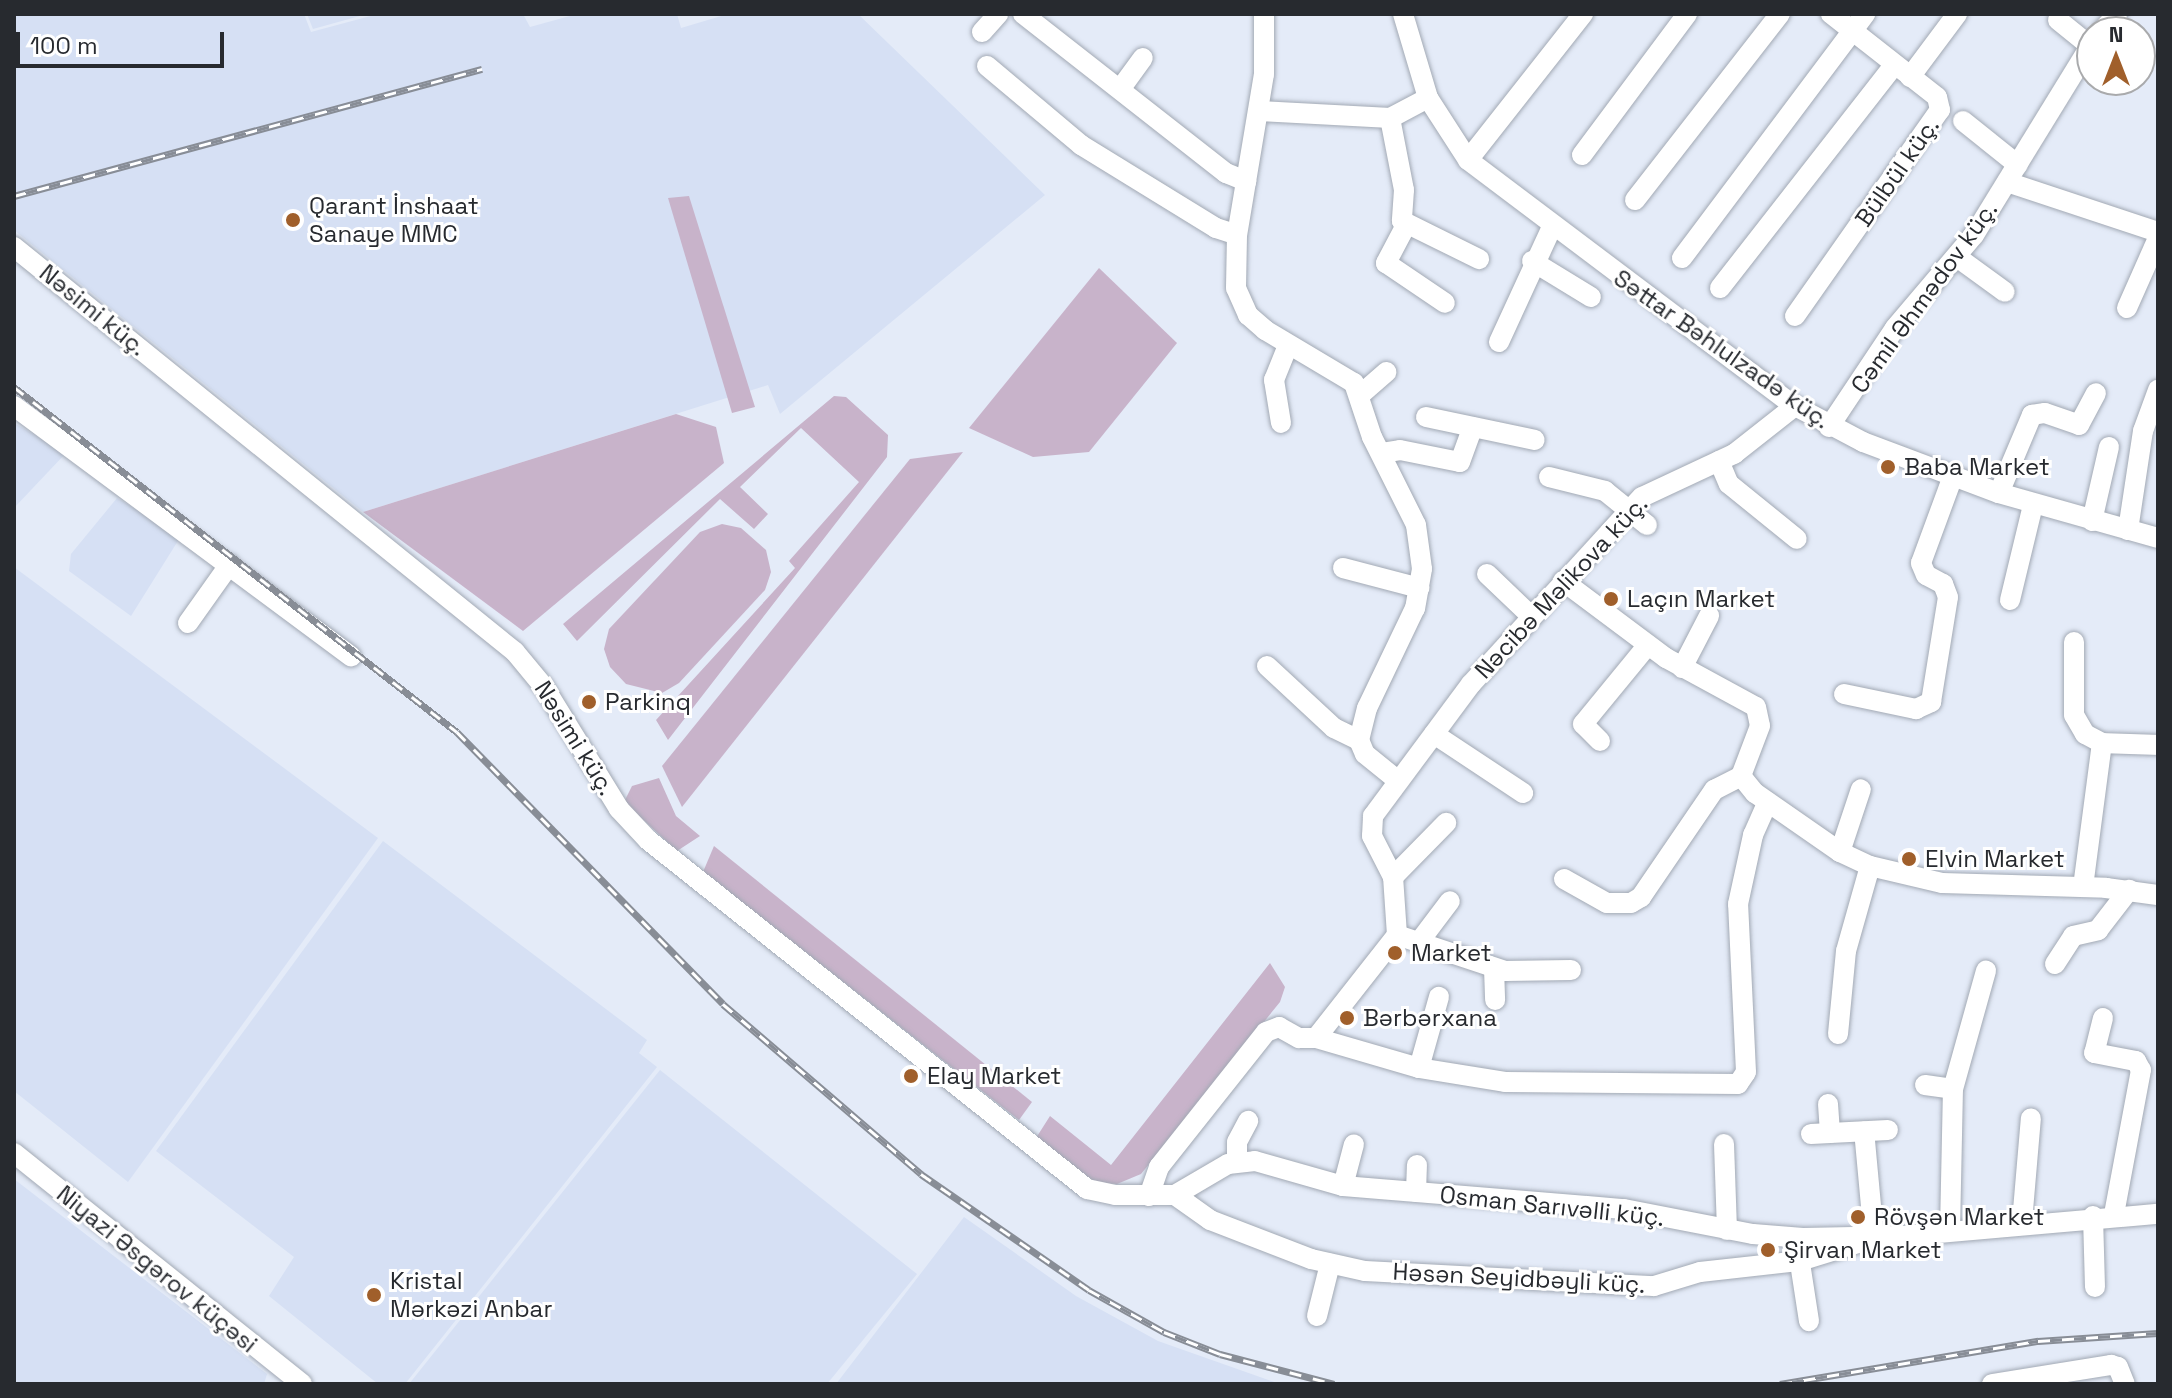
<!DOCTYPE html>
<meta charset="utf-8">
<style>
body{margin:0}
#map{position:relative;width:2172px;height:1398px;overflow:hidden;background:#e4ebf8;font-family:"Space Grotesk",sans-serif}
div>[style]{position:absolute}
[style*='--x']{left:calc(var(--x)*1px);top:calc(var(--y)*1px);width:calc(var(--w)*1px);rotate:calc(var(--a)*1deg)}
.built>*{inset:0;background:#d6e0f4}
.green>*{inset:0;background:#c8b3ca}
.roads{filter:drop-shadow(0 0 2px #a2a9b4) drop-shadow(0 0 2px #a2a9b4)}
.minor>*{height:20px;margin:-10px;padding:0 10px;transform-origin:10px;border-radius:10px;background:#fff}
.rail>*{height:7px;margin-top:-3.5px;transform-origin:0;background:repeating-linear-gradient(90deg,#fff 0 12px,#888d96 0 24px);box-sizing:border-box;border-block:2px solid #888d96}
.dots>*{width:22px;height:22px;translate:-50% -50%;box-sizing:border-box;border:4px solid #fff;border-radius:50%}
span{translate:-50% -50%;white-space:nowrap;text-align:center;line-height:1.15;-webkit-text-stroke:6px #fff;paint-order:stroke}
.street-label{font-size:24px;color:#272a2f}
.poi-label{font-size:24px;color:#272a2f}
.left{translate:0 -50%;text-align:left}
.frame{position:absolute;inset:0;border:16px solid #272a2f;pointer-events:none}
.north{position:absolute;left:2076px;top:16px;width:80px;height:80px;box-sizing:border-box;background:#fff;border:2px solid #a9aaac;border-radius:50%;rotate:0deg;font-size:22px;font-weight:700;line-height:32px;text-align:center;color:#272a2f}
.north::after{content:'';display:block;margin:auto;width:28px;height:36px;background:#a05f2b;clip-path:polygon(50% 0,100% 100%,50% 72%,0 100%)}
.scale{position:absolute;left:16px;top:32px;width:208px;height:36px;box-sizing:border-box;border:4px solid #272a2f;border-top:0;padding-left:10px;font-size:24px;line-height:28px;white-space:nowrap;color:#272a2f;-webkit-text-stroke:6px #fff;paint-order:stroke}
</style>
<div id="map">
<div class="built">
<i style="clip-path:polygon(14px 14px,304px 14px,311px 32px,378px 14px,523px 14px,530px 27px,577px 14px,677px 14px,681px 28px,728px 14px,858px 14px,1045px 195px,780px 414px,768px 385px,363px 512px,14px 230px)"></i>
<i style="clip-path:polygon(307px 14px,367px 14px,313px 29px)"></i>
<i style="clip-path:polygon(14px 423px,66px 453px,14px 508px)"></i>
<i style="clip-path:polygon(117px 498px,181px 536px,131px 616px,69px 571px,71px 554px)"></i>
<i style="clip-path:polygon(14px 567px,378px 838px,128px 1182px,14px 1091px)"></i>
<i style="clip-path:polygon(383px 841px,647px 1040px,639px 1053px,657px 1067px,405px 1384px,378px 1384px,269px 1296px,294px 1257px,156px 1151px)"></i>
<i style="clip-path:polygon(660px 1070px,917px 1274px,827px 1384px,409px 1384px)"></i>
<i style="clip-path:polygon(14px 1179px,267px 1374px,264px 1384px,14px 1384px)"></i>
<i style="clip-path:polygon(964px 1217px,1076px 1296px,1158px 1341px,1280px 1384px,836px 1384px)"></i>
</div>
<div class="green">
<i style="clip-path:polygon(689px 196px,755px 407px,732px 413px,668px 198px)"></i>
<i style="clip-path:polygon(1099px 268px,1177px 343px,1089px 452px,1033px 457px,969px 428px)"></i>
<i style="clip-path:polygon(834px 396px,846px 397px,888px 435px,887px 457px,668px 740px,656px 720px,795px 568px,789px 561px,859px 482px,801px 428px,740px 487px,768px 514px,754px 529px,720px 499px,577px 641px,563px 624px)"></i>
<i style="clip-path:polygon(676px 414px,716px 427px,724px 463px,523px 631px,363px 512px)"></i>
<i style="clip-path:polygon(963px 452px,682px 807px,662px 766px,910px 459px)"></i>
<i style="clip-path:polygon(722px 524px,741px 528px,766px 550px,771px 572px,765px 590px,679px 683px,662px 693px,626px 684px,610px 667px,604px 649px,609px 629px,700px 532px)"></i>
<i style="clip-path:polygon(659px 778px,676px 816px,700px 836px,677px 851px,624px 802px,632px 786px)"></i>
<i style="clip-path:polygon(714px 846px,1032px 1102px,1019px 1120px,703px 872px)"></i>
<i style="clip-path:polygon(1270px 963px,1285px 987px,1280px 1002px,1141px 1174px,1117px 1184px,1096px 1183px,1036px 1138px,1050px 1116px,1111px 1165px)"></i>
</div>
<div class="roads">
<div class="minor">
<i style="--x:1023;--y:14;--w:258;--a:38.1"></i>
<i style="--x:1226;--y:173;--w:22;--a:22"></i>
<i style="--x:1264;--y:14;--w:60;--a:90"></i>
<i style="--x:1264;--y:74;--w:163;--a:99.5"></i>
<i style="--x:1237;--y:235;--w:53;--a:91.1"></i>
<i style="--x:1236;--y:288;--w:30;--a:66"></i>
<i style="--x:1248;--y:315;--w:23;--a:41"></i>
<i style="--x:1265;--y:330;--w:104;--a:30.8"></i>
<i style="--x:1354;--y:383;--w:57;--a:71.6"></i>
<i style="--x:1372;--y:437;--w:98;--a:63.4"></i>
<i style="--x:1416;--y:525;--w:44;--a:82.2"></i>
<i style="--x:1422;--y:569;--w:40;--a:100"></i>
<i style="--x:1415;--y:608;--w:111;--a:115.6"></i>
<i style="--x:1367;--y:708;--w:33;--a:104"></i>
<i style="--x:1359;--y:740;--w:15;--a:67"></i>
<i style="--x:1365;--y:754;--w:41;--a:39.1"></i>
<i style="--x:1403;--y:14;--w:88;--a:73.4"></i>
<i style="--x:1428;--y:98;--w:74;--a:57.2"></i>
<i style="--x:1468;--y:160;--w:409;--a:37"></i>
<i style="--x:1795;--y:406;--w:77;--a:27.9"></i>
<i style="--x:1863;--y:442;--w:145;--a:20.6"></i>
<i style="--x:1999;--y:493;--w:165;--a:15.8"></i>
<i style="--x:2058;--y:20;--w:41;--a:39.1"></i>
<i style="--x:982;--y:32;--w:24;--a:-48"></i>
<i style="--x:2101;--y:32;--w:24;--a:-48"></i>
<i style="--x:987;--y:66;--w:123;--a:40"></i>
<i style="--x:1081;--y:145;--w:158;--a:31.6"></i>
<i style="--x:1216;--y:228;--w:22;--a:18"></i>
<i style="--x:1910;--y:77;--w:79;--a:-53.3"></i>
<i style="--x:1121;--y:88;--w:37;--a:-54"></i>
<i style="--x:1428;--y:98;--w:43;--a:152.2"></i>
<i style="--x:1390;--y:118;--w:73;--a:79"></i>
<i style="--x:1404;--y:190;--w:31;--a:94"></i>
<i style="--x:1402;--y:221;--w:86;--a:26.3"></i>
<i style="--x:1260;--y:111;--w:130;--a:3.1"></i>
<i style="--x:1963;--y:121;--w:70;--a:38.7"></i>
<i style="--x:1582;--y:155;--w:176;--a:-53.3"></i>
<i style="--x:1468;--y:160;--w:186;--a:-51.8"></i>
<i style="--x:2007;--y:182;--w:159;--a:18.3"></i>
<i style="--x:1635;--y:200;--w:236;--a:-52.1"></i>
<i style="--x:1405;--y:227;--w:41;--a:117.8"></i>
<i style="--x:1386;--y:263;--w:71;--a:34.1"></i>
<i style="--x:14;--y:247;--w:644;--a:38.95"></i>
<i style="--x:515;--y:652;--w:45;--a:50.4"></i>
<i style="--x:544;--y:687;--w:143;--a:58.4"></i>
<i style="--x:619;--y:809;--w:42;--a:46.9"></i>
<i style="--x:648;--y:840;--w:561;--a:38.48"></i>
<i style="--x:1087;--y:1189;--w:29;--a:12"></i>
<i style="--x:1115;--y:1195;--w:60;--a:0"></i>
<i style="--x:1175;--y:1195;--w:61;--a:-30.3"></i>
<i style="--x:1228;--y:1164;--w:27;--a:-6"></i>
<i style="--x:1255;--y:1161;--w:91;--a:15.9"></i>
<i style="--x:1343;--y:1186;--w:282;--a:4.7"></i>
<i style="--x:1624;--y:1209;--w:131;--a:11"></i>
<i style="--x:1753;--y:1234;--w:50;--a:4.6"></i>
<i style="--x:1803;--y:1238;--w:101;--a:-1.1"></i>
<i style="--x:1904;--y:1236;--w:255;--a:-5"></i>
<i style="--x:1957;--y:257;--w:59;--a:36.1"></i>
<i style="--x:1682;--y:258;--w:305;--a:-53.1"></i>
<i style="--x:1532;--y:261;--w:69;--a:31.4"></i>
<i style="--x:1720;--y:288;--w:283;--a:-52"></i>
<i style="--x:2127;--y:308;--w:77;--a:-66.1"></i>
<i style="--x:1795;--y:316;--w:252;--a:-54.9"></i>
<i style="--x:1940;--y:110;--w:13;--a:-103"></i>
<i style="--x:1937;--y:97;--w:135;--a:-141.9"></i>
<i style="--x:1499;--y:342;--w:127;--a:-65.3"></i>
<i style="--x:1360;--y:395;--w:35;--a:-41"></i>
<i style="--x:14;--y:406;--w:420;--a:36.6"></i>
<i style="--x:1426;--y:417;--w:111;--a:11.9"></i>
<i style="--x:1281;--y:423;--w:44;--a:-99.2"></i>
<i style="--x:1274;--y:380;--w:37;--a:-68"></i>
<i style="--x:1829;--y:427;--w:119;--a:-56.3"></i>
<i style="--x:1895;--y:328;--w:122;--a:-49.7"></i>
<i style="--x:1974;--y:235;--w:225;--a:-58.4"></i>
<i style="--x:1382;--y:453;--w:18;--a:-9"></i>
<i style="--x:1400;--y:450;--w:61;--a:11.3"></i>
<i style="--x:1460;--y:462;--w:37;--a:-70"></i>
<i style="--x:1719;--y:461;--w:25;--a:67"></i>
<i style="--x:1729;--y:484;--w:87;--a:39"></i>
<i style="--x:1549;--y:477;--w:58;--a:14"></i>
<i style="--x:1605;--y:491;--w:54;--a:39"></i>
<i style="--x:1999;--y:493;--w:85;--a:-67.1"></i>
<i style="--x:2032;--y:415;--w:13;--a:-9"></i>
<i style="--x:2045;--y:413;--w:36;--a:19"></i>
<i style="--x:2079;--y:425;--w:36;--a:-62"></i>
<i style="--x:2092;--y:521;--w:76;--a:-77.1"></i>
<i style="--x:2128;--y:530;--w:100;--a:-81.4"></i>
<i style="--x:2143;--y:431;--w:44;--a:-69.9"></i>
<i style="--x:1343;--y:568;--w:79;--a:14.7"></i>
<i style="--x:1487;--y:574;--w:61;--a:43.7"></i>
<i style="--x:1563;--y:581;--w:129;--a:36.8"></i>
<i style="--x:1666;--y:658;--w:102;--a:28.6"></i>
<i style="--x:1756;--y:707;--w:19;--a:78"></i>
<i style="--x:1760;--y:726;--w:53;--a:110.8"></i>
<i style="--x:1741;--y:776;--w:22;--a:51"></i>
<i style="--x:1755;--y:793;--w:103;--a:34.8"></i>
<i style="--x:1840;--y:852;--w:33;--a:25"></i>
<i style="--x:1870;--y:866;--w:74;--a:13.3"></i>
<i style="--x:1942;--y:883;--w:164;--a:1.7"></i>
<i style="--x:2106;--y:888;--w:52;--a:7.7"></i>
<i style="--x:2010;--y:600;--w:98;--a:-76.4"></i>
<i style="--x:188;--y:623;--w:72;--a:-54.6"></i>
<i style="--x:2074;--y:642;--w:73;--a:90"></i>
<i style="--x:2074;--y:715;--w:22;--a:60"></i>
<i style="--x:2085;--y:734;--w:19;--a:28"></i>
<i style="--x:1267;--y:666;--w:91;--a:42.8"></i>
<i style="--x:1334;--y:728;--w:28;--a:26"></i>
<i style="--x:1682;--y:668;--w:59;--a:-62.6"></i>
<i style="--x:1844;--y:694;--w:74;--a:11.8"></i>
<i style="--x:1916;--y:709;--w:17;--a:-25"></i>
<i style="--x:1931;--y:702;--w:106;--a:-80.8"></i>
<i style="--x:1948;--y:597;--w:14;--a:-111"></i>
<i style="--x:1943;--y:584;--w:19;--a:-152"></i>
<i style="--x:1926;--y:575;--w:13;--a:-113"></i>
<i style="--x:1921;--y:563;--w:93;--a:-69.8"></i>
<i style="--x:1434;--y:734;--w:107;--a:33.5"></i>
<i style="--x:1600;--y:741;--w:24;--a:-135"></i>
<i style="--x:1583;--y:724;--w:102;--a:-50.6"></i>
<i style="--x:1840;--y:852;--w:66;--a:-71.6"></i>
<i style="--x:1393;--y:877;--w:76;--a:-45.5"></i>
<i style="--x:1564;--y:879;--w:49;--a:29.2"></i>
<i style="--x:1607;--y:903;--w:24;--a:0"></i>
<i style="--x:1631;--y:903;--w:12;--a:-31"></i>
<i style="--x:1641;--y:897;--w:130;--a:-55.7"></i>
<i style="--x:1714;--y:790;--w:30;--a:-27"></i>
<i style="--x:2083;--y:887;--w:145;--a:-82.5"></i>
<i style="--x:2102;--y:743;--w:56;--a:2"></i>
<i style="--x:1397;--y:935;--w:114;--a:18.4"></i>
<i style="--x:1505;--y:971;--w:66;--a:-0.9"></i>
<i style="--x:1419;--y:942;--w:51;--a:-52.9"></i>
<i style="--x:2055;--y:964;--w:33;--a:-57"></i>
<i style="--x:2073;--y:936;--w:26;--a:-13"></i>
<i style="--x:2098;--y:930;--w:51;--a:-52.2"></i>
<i style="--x:1494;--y:968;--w:32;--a:88"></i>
<i style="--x:2103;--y:1018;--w:36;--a:104"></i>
<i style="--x:2094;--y:1053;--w:43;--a:10.8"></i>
<i style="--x:2136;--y:1061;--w:10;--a:61"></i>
<i style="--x:2141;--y:1070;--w:147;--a:100.6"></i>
<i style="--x:1838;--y:1034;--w:83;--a:-84.5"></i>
<i style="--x:1846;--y:951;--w:88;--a:-74.2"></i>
<i style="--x:1316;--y:1038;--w:107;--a:16.2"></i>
<i style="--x:1419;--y:1068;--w:87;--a:9.2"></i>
<i style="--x:1505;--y:1082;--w:233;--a:0.5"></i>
<i style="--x:1738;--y:1084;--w:14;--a:-56"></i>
<i style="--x:1746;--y:1072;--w:168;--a:-92.7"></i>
<i style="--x:1738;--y:904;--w:71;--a:-77.7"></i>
<i style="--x:1753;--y:835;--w:36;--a:-66"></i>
<i style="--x:1419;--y:1068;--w:74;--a:-74.3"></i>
<i style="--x:1925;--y:1085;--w:28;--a:8"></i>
<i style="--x:1828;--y:1104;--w:29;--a:86"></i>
<i style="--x:1811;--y:1134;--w:77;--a:-3"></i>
<i style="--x:1724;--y:1144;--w:86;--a:88"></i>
<i style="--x:14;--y:1153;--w:369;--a:38.7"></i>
<i style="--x:1237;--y:1161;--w:19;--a:-90"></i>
<i style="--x:1237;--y:1142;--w:24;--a:-62"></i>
<i style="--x:1343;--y:1186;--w:43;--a:-75.3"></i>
<i style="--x:1416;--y:1192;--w:27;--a:-88"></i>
<i style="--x:1175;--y:1195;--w:43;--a:35.5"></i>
<i style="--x:1210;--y:1220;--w:108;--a:21.1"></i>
<i style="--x:1311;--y:1259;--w:55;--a:12.5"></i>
<i style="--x:1365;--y:1271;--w:289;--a:3"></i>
<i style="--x:1654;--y:1286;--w:48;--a:-16.9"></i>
<i style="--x:1700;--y:1272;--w:101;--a:-6.3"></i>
<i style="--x:1800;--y:1261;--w:77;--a:-17.3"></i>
<i style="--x:1874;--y:1238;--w:107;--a:-95.3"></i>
<i style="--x:1149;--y:1196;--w:31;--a:-71"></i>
<i style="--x:1159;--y:1167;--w:172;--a:-51.6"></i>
<i style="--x:1266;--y:1032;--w:14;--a:-21"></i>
<i style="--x:1279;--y:1027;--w:23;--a:29"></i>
<i style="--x:1299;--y:1038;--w:17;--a:0"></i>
<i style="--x:1316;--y:1038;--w:131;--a:-51.8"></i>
<i style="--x:1397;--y:935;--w:58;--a:-93.9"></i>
<i style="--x:1393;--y:877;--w:46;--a:-117.1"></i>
<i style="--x:1372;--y:836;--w:20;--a:-87"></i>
<i style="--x:1373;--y:816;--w:164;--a:-53.4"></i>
<i style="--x:1471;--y:684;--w:253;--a:-47.6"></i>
<i style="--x:1642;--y:497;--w:102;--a:-25.1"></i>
<i style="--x:1734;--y:454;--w:78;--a:-38.2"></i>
<i style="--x:2093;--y:1216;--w:71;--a:88.4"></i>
<i style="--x:2022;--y:1222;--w:104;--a:-85.1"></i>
<i style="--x:1950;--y:1231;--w:142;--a:-88.8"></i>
<i style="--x:1953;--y:1089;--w:123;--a:-74.4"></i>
<i style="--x:1798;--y:1250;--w:72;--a:81.2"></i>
<i style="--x:1317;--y:1316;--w:54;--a:-76"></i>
<i style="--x:1992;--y:1384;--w:121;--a:-9.1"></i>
<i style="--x:2111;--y:1365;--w:7;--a:16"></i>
<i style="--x:2118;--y:1367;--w:18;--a:68"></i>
</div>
</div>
<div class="rail">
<i style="--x:14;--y:196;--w:485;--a:-15.2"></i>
<i style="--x:14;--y:387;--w:561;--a:37.91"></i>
<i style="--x:457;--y:732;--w:380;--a:45.6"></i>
<i style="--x:723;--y:1004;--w:261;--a:40.6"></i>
<i style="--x:921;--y:1174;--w:204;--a:34.6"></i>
<i style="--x:1089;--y:1290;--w:86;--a:29.2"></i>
<i style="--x:1164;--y:1332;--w:60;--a:21.4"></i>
<i style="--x:1220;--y:1354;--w:118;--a:14.7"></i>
<i style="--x:1780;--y:1384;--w:262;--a:-9.5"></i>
<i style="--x:2038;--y:1341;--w:120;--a:-3.8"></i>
</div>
<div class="dots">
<i style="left:293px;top:220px;background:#a05f2b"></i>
<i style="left:1888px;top:467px;background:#a05f2b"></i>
<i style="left:1611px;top:599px;background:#a05f2b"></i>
<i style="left:589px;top:702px;background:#a05f2b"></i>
<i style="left:1909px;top:859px;background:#a05f2b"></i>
<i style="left:1395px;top:953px;background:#a05f2b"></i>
<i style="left:1347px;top:1018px;background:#a05f2b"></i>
<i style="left:911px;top:1076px;background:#a05f2b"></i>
<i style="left:1858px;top:1217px;background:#a05f2b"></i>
<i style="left:1768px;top:1250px;background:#a05f2b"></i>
<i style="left:374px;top:1295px;background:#a05f2b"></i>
</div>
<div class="street-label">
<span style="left:1897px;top:172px;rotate:-55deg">Bülbül küç.</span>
<span style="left:1924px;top:297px;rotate:-54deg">Cəmil Əhmədov küç.</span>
<span style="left:93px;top:310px;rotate:39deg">Nəsimi küç.</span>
<span style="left:1722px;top:349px;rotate:35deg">Səttar Bəhlulzadə küç.</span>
<span style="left:1561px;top:587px;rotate:-47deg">Nəcibə Məlikova küç.</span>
<span style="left:575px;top:738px;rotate:58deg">Nəsimi küç.</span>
<span style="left:1552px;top:1206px;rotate:6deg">Osman Sarıvəlli küç.</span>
<span style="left:157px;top:1269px;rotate:39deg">Niyazi Əsgərov küçəsi</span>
<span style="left:1519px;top:1278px;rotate:3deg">Həsən Seyidbəyli küç.</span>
</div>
<div class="poi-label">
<span class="left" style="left:309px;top:220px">Qarant İnshaat<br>Sanaye MMC</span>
<span class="left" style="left:1904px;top:467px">Baba Market</span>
<span class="left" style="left:1627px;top:599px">Laçın Market</span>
<span class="left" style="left:605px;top:702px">Parkinq</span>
<span class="left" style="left:1925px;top:859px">Elvin Market</span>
<span class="left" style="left:1411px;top:953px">Market</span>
<span class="left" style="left:1363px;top:1018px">Bərbərxana</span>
<span class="left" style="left:927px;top:1076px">Elay Market</span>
<span class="left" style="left:1874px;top:1217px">Rövşən Market</span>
<span class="left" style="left:1784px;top:1250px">Şirvan Market</span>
<span class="left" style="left:390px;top:1295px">Kristal<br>Mərkəzi Anbar</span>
</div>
<div class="frame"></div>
<div class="north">N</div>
<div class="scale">100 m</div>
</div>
